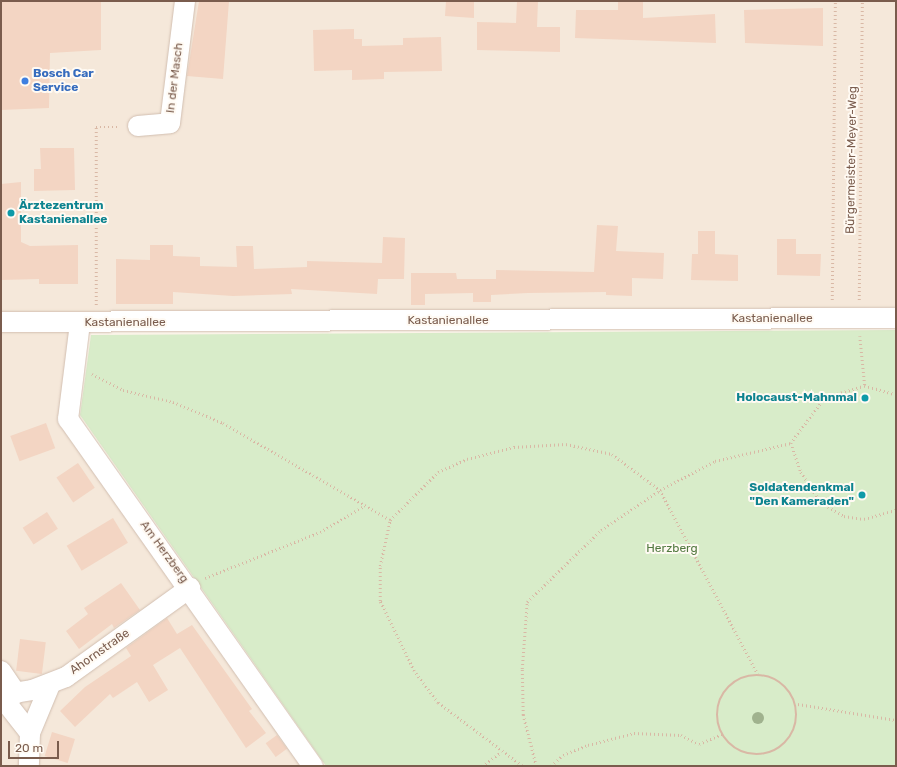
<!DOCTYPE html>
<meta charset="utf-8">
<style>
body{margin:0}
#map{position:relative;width:897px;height:767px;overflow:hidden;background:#fdf6ec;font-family:Rubik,sans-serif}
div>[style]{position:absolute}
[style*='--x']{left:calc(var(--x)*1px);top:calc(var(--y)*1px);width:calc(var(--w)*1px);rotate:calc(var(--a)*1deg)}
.residential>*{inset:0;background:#f5e8da}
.green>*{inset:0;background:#d8ecc9}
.building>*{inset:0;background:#f3d5c3;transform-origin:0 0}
.path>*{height:2.5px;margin-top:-1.25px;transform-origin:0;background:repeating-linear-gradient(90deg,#d9b8a5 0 1px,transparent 0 4px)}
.path>.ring{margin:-1.25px;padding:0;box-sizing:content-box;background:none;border:2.5px solid #d9b8a5;border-radius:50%}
.roads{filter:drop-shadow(0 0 1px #d1beb0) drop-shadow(0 0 1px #d1beb0)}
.minor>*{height:20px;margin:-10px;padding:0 10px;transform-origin:10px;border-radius:10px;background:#fff}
.trees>*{width:12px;height:12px;margin:-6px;border-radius:50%;background:#a0b28e}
.dots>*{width:11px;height:11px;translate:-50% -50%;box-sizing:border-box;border:2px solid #fffaf3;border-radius:50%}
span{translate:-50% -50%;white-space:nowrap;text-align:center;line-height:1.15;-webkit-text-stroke:4px #fffaf3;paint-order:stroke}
.shop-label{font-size:12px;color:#366cbe;font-weight:700}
.left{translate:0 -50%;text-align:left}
.street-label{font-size:12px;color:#7a5c4d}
.culture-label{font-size:12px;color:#0d838f;font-weight:700}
.right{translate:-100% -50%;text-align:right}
.park-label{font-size:12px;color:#537a41}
.frame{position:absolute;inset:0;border:2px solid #7a5c4d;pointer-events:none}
.scale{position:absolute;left:8px;top:741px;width:51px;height:18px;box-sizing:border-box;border:2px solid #7a5c4d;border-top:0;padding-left:5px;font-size:12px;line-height:14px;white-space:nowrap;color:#7a5c4d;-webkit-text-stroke:3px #fffaf3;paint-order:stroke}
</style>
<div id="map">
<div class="residential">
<i style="clip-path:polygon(1px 1px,896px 1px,896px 307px,88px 314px,79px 418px,323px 766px,1px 766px)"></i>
</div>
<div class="green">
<i style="clip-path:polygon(896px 330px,896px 766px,326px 766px,80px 415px,91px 335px)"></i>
</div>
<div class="building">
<i style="clip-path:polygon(1px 1px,101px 1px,101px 50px,50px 53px,49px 108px,1px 110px)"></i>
<i style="clip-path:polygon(199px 1px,229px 1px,223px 79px,187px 76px)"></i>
<i style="clip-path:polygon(446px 1px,474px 1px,474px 18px,445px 16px)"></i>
<i style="clip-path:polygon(517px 1px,538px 1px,537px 27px,560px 27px,560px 52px,477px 50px,477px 22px,516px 23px)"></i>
<i style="clip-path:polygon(618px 1px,643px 1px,643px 18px,715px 14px,716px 43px,575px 38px,576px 10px,618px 10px)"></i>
<i style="clip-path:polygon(823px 8px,823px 46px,745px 43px,744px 10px)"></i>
<i style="clip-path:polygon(354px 29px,354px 39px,362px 39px,362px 46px,403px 45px,403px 38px,441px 37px,442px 71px,384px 72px,384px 79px,352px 80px,352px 70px,314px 71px,313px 30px)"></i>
<i style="clip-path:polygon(40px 148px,74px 148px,75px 190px,34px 191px,34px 169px,41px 169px)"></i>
<i style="clip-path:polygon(21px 182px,21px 242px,30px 246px,78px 245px,78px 284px,39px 284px,39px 279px,1px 280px,1px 184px)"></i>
<i style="clip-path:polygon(597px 225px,618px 226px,616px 251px,664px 253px,663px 279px,632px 278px,632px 296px,606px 295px,606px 292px,528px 293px,491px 295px,491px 302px,473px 302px,473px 293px,425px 294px,425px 305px,411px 305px,411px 273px,456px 273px,457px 279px,496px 279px,496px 270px,594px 272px)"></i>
<i style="clip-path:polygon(698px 231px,715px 231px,715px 254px,738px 255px,738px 281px,691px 280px,692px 254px,698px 254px)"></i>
<i style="clip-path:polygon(383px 237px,405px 238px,404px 279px,378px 279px,377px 294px,291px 289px,292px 294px,233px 296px,173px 292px,173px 304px,116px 304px,116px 259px,150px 260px,150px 245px,173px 245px,173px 256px,200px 257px,200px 266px,237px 267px,236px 246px,253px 246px,254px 269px,307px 267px,307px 261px,382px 263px)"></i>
<i style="clip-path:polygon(777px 239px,796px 239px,796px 254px,821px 254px,820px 276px,777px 275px)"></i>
<i style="left:46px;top:423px;width:27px;height:38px;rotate:70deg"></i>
<i style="left:78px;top:463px;width:30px;height:26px;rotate:56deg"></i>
<i style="left:47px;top:512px;width:20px;height:29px;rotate:57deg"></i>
<i style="left:113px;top:518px;width:29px;height:54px;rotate:59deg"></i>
<i style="clip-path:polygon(121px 583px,140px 610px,114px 628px,112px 624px,79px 649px,66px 631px,88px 614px,84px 608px)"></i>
<i style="clip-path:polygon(167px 618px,177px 634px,192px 625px,252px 709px,249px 711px,266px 733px,246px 748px,180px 648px,153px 665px,168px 690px,149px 702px,137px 682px,113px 698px,110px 694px,75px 727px,60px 711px,85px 687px,131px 656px,126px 648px)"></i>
<i style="left:20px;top:639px;width:26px;height:32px;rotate:7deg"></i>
<i style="left:52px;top:732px;width:24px;height:25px;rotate:17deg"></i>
<i style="left:277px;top:735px;width:17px;height:14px;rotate:54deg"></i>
</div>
<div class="path">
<i style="--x:832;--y:300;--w:299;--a:-89.4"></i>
<i style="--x:859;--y:300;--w:299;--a:-89.4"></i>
<i style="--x:96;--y:305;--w:178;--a:-90"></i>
<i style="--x:96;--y:127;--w:24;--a:0"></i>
<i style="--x:860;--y:336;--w:50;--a:84.3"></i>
<i style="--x:92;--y:374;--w:35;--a:27"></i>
<i style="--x:123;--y:390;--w:51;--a:13.5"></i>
<i style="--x:173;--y:402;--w:54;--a:22.8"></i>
<i style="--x:223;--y:423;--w:193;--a:30.1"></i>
<i style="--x:896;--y:395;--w:32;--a:-164"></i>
<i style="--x:865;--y:386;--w:42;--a:163.3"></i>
<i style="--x:825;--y:398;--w:56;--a:127.1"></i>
<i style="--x:791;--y:443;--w:31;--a:71"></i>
<i style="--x:801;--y:472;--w:37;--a:57"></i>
<i style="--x:821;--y:503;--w:26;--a:29"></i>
<i style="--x:844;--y:516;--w:20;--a:9"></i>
<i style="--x:864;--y:519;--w:33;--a:-16"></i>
<i style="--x:205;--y:578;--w:124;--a:-21.8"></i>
<i style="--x:320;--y:532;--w:51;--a:-30.6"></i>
<i class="ring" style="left:717px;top:675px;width:77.5px;height:77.5px"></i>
<i style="--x:798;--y:704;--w:99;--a:9.3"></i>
<i style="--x:482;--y:766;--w:22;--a:-36"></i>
<i style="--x:522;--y:766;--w:105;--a:-143.1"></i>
<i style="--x:438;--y:703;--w:40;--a:-127"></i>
<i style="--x:414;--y:671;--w:78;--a:-115.9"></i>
<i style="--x:380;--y:601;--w:35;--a:-90"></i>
<i style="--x:380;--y:566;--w:47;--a:-77.7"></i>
<i style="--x:390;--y:520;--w:68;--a:-45"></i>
<i style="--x:438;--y:472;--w:32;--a:-24"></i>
<i style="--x:467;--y:459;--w:49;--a:-14.3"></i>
<i style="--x:514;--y:447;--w:52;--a:-3.3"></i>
<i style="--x:566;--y:444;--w:47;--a:12.3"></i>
<i style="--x:612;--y:454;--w:60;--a:36.9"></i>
<i style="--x:660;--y:490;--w:208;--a:62"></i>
<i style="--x:536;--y:766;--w:53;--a:-104.3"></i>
<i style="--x:523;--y:715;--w:46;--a:-91.2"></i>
<i style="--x:522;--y:669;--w:67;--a:-85.7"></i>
<i style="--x:527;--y:602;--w:103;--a:-44.2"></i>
<i style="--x:601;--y:530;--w:71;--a:-34.1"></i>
<i style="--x:660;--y:490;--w:62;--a:-27.8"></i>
<i style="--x:715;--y:461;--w:78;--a:-13.3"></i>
<i style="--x:551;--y:766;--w:16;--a:-43"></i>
<i style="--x:563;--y:755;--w:27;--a:-22"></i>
<i style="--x:588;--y:745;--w:48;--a:-14.6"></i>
<i style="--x:634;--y:733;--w:47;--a:2.4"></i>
<i style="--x:681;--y:735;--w:20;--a:27"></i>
<i style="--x:699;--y:744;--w:25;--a:-23"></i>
</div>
<div class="roads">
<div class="minor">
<i style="--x:138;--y:126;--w:32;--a:-5"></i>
<i style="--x:170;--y:123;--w:123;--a:-83"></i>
<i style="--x:1;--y:322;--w:895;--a:-0.26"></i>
<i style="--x:80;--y:323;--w:97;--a:97.1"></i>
<i style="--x:68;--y:419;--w:425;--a:54.8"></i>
<i style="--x:1;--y:671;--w:27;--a:56"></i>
<i style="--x:1;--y:695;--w:31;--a:-9"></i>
<i style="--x:32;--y:690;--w:36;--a:-21"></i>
<i style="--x:66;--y:677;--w:153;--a:-35.7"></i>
<i style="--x:1;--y:696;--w:47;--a:51.9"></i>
<i style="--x:30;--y:733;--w:33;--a:92"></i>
<i style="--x:30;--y:733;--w:52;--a:-67.4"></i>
</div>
</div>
<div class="trees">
<i style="left:758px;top:718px"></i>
</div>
<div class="dots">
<i style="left:25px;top:81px;background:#3f7fe0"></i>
<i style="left:11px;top:213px;background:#0f9aa8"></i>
<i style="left:865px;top:398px;background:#0f9aa8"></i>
<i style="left:862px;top:495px;background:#0f9aa8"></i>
</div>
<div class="shop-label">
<span class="left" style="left:33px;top:81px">Bosch Car<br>Service</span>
</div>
<div class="street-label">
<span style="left:175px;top:78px;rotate:-83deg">In der Masch</span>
<span style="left:852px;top:160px;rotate:-89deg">Bürgermeister-Meyer-Weg</span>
<span style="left:772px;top:319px">Kastanienallee</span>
<span style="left:448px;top:321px">Kastanienallee</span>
<span style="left:125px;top:323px">Kastanienallee</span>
<span style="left:164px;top:552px;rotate:54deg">Am Herzberg</span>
<span style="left:100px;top:652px;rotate:-35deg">Ahornstraße</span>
</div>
<div class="culture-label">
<span class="left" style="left:19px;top:213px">Ärztezentrum<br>Kastanienallee</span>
<span class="right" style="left:857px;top:398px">Holocaust-Mahnmal</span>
<span class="right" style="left:854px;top:495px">Soldatendenkmal<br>"Den Kameraden"</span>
</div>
<div class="park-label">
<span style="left:672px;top:549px">Herzberg</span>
</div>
<div class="frame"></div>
<div class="scale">20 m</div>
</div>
